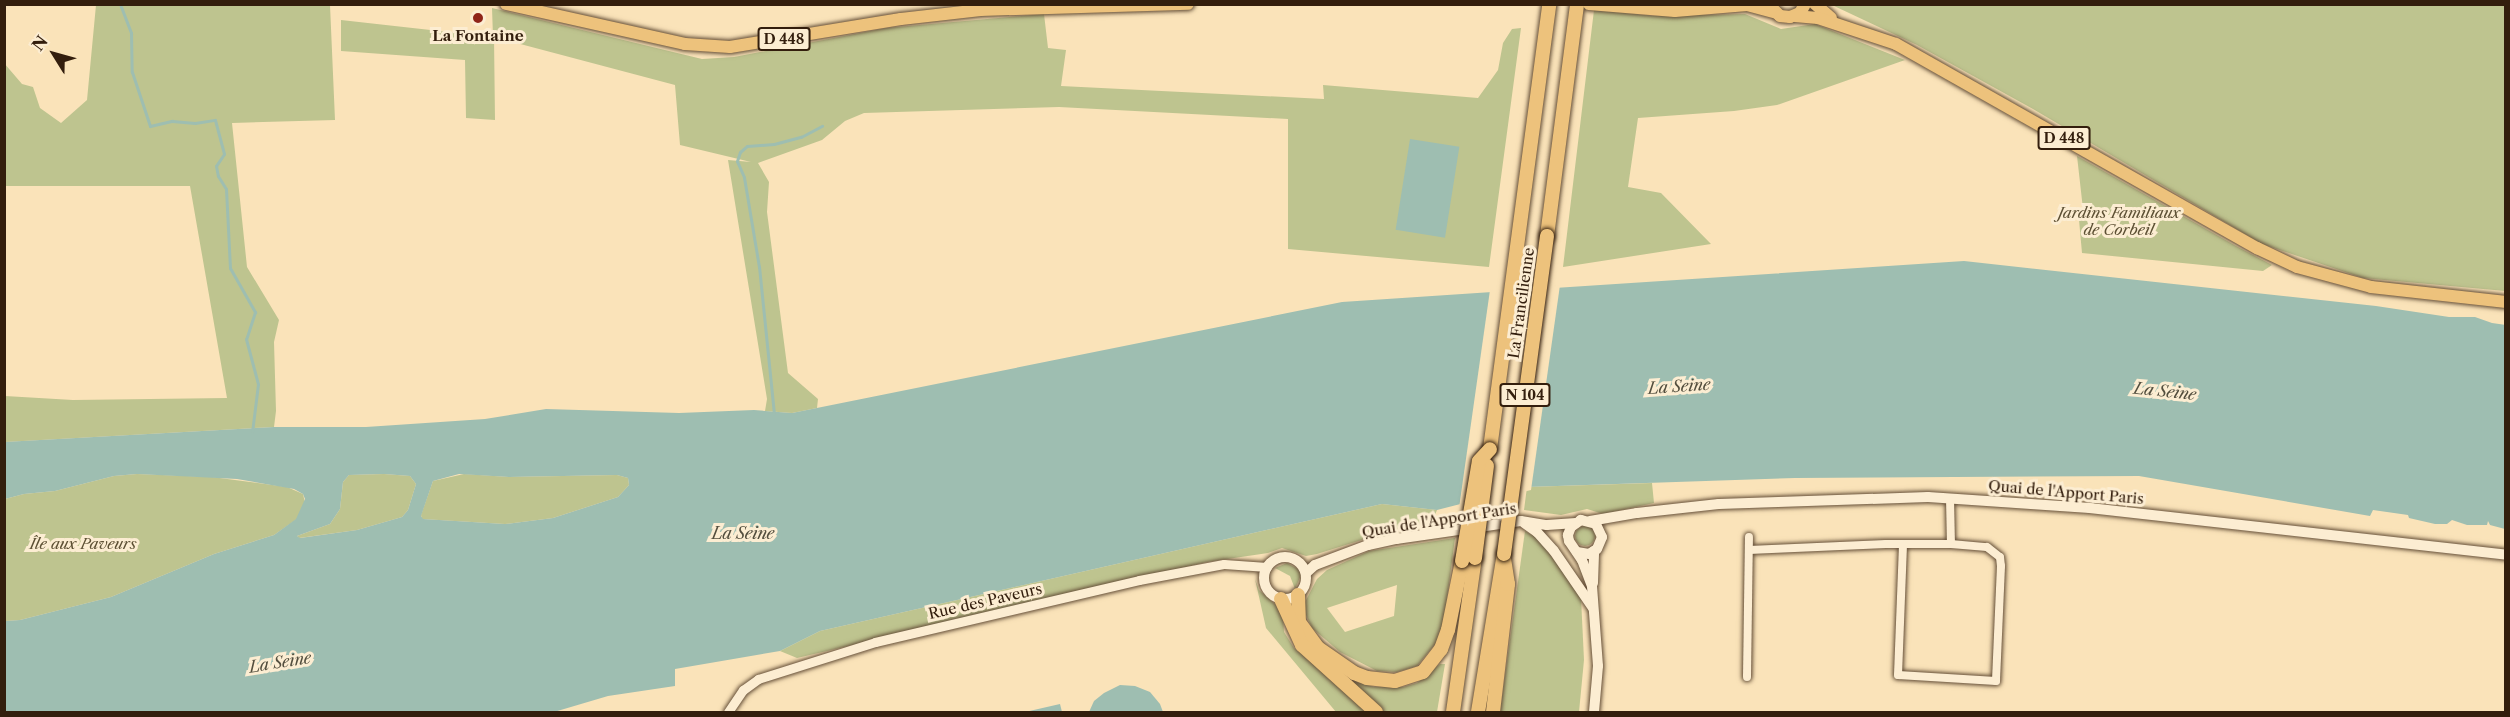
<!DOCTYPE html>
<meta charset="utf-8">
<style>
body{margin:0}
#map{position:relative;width:2510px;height:717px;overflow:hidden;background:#fae3b9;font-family:"Libre Caslon Text",serif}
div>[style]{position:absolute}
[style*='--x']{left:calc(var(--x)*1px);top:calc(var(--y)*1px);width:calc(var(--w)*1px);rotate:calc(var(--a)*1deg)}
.green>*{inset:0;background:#bec48f}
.round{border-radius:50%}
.water>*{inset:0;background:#9ebeb1;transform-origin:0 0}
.pier>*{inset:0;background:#fae3b9}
.stream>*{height:3px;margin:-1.5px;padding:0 1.5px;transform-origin:1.5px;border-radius:1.5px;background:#9ebeb1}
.roads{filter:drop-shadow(0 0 2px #654f38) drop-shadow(0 0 2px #654f38)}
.minor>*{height:8px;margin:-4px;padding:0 4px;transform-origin:4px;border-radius:4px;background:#fcedd2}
.tertiary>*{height:9px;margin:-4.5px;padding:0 4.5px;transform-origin:4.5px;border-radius:4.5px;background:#fcedd2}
.secondary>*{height:10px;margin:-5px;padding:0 5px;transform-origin:5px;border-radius:5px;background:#fcedd2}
.secondary>.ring{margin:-5px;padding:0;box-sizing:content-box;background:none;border:10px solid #fcedd2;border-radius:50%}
.primary>*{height:12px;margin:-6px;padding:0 6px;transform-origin:6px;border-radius:6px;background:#edc27c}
.trunk>*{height:14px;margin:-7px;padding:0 7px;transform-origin:7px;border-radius:7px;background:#edc27c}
.bridges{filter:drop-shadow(0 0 2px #331e0d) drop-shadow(0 0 2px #331e0d)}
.trunk-bridge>*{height:14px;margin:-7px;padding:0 7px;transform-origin:7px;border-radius:7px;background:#edc27c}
.dots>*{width:16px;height:16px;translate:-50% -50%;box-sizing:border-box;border:3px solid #fcedd2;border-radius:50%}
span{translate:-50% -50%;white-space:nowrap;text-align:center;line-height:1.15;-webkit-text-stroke:6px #fcedd2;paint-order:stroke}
.shield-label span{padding:2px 4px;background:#fcedd2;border:2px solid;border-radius:4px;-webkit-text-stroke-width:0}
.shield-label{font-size:14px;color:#331e0d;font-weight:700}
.poi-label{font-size:15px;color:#331e0d;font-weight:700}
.park-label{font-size:15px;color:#5d5034;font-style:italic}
.street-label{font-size:15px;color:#331e0d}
.water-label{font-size:16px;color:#534e3e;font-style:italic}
.frame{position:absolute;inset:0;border:6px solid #331e0d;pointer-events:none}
.north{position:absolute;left:24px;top:24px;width:60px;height:60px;-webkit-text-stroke:4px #fcedd2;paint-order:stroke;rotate:307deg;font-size:16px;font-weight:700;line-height:24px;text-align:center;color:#331e0d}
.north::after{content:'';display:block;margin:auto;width:21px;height:27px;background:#331e0d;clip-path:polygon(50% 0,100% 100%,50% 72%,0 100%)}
</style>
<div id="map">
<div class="green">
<i style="clip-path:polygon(96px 5px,330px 5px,335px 120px,232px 123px,247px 267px,279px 320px,274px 342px,276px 411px,274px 427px,5px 442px,5px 396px,73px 400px,227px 398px,190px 186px,5px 186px,4px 63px,22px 84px,33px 87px,40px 108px,61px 123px,87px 100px)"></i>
<i style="clip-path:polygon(1832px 5px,2505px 5px,2505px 291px,2363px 278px,2262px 244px,2033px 109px,1917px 45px)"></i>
<i style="clip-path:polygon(492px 8px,702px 59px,734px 57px,886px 28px,1044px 14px,1048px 48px,1066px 50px,1061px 86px,1324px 99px,1323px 85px,1478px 98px,1498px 70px,1503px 43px,1512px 29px,1521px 28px,1489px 267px,1288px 249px,1288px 119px,1059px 107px,864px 113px,845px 121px,822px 140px,758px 163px,769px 182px,767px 212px,788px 373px,818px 399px,817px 408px,792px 413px,765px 411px,767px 399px,728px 160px,751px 162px,680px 145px,675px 85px,494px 37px,495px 120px,466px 118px,465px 60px,341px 51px,341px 20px,493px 37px)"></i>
<i style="clip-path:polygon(1594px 10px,1654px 16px,1745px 14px,1781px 29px,1815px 24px,1905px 60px,1777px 105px,1734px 111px,1638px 118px,1628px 187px,1661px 193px,1711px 244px,1563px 267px)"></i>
<i style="clip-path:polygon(2077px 156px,2236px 246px,2272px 265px,2263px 271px,2082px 253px,2079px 220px,2084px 218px)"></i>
<i style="clip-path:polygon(137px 474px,212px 477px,287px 487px,303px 494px,305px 503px,297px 519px,274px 535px,214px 554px,111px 597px,20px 620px,5px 621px,5px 499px,24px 494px,55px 491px,114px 476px)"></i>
<i style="clip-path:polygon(384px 474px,410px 476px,416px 484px,408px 510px,402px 517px,357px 530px,299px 538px,297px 536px,330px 524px,340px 509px,343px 482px,349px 475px)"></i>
<i style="clip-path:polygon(464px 474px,509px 477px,617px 475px,628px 478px,629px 485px,618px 497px,553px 518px,505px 524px,422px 519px,421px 515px,433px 481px)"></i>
<i style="clip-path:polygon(1652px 483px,1654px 503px,1603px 514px,1587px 509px,1561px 515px,1524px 510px,1527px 487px)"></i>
<i style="clip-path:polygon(1382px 504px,1437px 510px,1430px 527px,1387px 532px,1317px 554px,1306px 556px,1282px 548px,1268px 553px,1207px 562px,797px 658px,780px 651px,820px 631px)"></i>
<i class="round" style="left:1575px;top:526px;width:20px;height:20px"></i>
<i style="clip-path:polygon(1525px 531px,1540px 540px,1581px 598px,1584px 660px,1579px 712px,1500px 712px)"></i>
<i style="clip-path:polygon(evenodd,1455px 538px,1444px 622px,1436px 643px,1417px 666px,1397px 672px,1377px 671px,1340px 652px,1312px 628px,1306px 615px,1304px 604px,1317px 579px,1327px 570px,1369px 551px,1455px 538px,1397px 585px,1394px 616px,1345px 632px,1327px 608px,1397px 585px)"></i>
<i style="clip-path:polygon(1287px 563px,1298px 569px,1301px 575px,1295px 589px,1290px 576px,1275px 568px)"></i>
<i style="clip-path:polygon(1255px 579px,1259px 590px,1279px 608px,1283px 616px,1284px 632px,1294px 648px,1352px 696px,1366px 712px,1336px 712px,1266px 628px)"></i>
<i style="clip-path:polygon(1440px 664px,1445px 664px,1437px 712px,1382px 712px,1352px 681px,1374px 687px,1403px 687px,1417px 683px)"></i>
</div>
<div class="water">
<i style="left:1410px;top:139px;width:50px;height:92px;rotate:9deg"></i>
<i style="clip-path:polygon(evenodd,1964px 261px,2376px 306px,2449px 317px,2475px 317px,2492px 323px,2506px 325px,2505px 529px,2490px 525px,2488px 521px,2487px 525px,2467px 525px,2452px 520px,2447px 524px,2435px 524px,2409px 518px,2408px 515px,2373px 510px,2370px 516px,2139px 476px,1795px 478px,1527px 487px,1437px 510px,1382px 504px,820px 631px,780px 651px,675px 669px,675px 686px,608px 696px,554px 712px,5px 712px,5px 621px,20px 620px,111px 597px,214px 554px,274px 535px,296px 519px,305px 499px,303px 494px,294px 489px,237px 479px,137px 474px,114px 476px,55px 491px,24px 494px,5px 499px,4px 442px,274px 427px,366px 427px,485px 419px,546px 409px,679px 413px,754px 410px,792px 413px,1342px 302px,1964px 261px,384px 474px,410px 476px,416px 484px,408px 510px,402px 517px,357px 530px,300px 538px,297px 536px,330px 524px,340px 509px,343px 482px,349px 475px,384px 474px,1964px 261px,459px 474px,509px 477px,617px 475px,628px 478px,629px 485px,618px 497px,553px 518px,505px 524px,423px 519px,421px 516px,433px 481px,459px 474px)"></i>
<i style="clip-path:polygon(1120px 685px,1135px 686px,1150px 692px,1160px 704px,1163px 712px,1089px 712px,1094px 701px,1104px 693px)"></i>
<i style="clip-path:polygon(1060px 704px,1062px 712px,1025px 712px)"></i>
</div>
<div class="pier">
<i style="clip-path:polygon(1560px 285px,1531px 490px,1459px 508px,1490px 290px)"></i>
</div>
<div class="stream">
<i style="--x:120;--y:4;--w:31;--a:69"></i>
<i style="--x:131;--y:33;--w:39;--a:89"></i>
<i style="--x:132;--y:72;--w:57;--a:71.6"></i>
<i style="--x:150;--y:126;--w:23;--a:-13"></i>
<i style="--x:172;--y:121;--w:23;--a:5"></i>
<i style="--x:195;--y:123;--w:20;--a:-9"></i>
<i style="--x:215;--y:120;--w:35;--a:75"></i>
<i style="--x:224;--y:154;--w:14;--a:124"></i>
<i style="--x:216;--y:166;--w:10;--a:79"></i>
<i style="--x:218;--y:176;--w:15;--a:58"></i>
<i style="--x:226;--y:189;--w:79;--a:87.1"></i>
<i style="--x:230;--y:268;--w:51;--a:60.4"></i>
<i style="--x:255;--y:312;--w:28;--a:108"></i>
<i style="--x:246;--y:339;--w:47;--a:75.1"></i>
<i style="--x:258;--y:384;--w:48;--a:97.1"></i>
<i style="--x:774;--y:414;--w:148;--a:-95.8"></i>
<i style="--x:759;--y:267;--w:91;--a:-99.5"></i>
<i style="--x:744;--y:177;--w:17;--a:-114"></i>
<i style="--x:737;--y:161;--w:9;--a:-72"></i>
<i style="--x:740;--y:152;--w:9;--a:-41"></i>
<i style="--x:747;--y:146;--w:27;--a:-4"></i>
<i style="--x:774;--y:144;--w:28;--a:-15"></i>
<i style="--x:801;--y:137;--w:24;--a:-28"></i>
</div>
<div class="roads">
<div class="minor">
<i style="--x:1950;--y:498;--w:46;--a:88.8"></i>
<i style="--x:1749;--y:550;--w:137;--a:-2.5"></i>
<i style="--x:1886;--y:544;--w:65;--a:0"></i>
<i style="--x:1951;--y:544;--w:36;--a:5"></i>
<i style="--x:1987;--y:547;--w:16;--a:38"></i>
<i style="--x:2000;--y:557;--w:9;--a:84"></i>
<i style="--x:2001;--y:566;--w:115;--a:92.5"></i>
<i style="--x:1996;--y:681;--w:98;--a:-176.5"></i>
<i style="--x:1898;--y:675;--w:131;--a:-87.8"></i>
<i style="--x:1747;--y:677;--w:140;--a:-89.2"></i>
</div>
<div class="tertiary">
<i style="--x:728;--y:712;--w:27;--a:-56"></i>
<i style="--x:743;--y:690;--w:19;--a:-36"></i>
<i style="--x:758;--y:679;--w:123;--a:-17.5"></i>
<i style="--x:875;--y:642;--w:271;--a:-13.2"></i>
<i style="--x:1139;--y:580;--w:86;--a:-10.7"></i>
<i style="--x:1224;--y:564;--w:43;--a:4"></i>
</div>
<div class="secondary">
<i style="--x:1590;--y:521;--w:48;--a:-9.7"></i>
<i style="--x:1637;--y:513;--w:82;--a:-6.3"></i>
<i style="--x:1719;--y:504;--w:209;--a:-1.9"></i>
<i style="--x:1928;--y:497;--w:162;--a:3.9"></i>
<i style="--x:2090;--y:508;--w:419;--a:6.4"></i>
<i style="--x:1524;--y:523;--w:16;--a:35"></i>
<i style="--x:1537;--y:532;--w:25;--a:48"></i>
<i style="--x:1554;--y:551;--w:69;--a:55.6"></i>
<i style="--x:1577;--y:552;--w:12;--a:9"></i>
<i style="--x:1589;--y:554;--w:9;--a:-32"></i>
<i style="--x:1597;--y:549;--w:13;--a:-67"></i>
<i style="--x:1602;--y:537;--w:14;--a:-115"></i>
<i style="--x:1596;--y:524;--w:16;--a:-165"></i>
<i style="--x:1581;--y:520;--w:12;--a:145"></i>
<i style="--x:1571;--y:527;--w:9;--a:111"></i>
<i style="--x:1568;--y:535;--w:6;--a:81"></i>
<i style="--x:1569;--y:541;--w:23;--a:56"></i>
<i style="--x:1582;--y:560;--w:28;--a:69"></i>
<i style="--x:1592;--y:586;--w:80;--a:85.7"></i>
<i style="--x:1598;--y:666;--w:46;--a:95"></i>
<i class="ring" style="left:1264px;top:557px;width:32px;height:32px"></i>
<i style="--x:1306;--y:573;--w:12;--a:-42"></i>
<i style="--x:1315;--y:565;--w:57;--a:-20.7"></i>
<i style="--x:1368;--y:545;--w:29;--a:-12"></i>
<i style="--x:1396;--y:539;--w:126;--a:-8.2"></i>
<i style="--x:1521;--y:521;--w:26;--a:9"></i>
<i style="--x:1547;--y:525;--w:29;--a:-4"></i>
<i style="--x:1593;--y:583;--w:32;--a:-88"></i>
</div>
<div class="primary">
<i style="--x:506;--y:4;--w:183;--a:12.6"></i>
<i style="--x:685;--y:44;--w:45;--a:3.8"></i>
<i style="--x:730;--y:47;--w:173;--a:-9.3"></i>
<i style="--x:901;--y:19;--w:80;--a:-6.5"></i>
<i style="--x:980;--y:10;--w:208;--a:-1.7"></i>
<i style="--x:1589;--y:4;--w:86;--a:4.7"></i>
<i style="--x:1675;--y:11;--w:72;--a:-4.8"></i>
<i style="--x:1747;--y:5;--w:30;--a:15"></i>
<i style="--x:1815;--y:4;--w:21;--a:41"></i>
<i style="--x:1772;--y:8;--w:11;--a:45"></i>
<i style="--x:1780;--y:16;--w:10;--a:6"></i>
<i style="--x:1790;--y:17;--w:11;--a:-22"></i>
<i style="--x:1800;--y:13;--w:10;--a:-61"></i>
<i style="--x:1795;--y:16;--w:23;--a:5"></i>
<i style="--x:1818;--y:18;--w:82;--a:18.4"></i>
<i style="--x:1896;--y:44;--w:415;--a:29.5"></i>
<i style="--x:2257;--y:248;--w:44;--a:25.4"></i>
<i style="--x:2297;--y:267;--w:77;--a:15.1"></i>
<i style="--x:2371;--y:287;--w:136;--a:6.3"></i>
</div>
<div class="trunk">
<i style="--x:1547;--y:236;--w:234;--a:-82.6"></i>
<i style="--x:1490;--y:449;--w:449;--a:-82.4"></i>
<i style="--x:1298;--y:595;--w:27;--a:88"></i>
<i style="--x:1299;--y:622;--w:32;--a:54"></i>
<i style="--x:1318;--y:648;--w:44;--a:34.8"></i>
<i style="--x:1354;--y:673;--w:14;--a:21"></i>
<i style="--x:1367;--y:678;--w:28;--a:6"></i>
<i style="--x:1395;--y:681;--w:29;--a:-18"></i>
<i style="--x:1423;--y:672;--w:29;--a:-52"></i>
<i style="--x:1441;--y:649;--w:20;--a:-70"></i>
<i style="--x:1448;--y:630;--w:70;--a:-78.5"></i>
<i style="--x:1281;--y:599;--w:51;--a:65.5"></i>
<i style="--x:1302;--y:645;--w:100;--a:42.2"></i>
<i style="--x:1453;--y:712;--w:156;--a:-81.9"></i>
<i style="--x:1478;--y:712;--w:160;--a:-80.7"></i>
<i style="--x:1493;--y:712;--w:129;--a:-83.3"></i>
<i style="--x:1508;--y:584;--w:24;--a:-99"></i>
</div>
</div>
<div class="bridges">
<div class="trunk-bridge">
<i style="--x:1504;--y:554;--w:321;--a:-82.3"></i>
<i style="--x:1475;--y:558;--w:93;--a:-82.6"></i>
<i style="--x:1462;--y:561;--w:101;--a:-80.4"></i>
<i style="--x:1479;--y:461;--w:16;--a:-47"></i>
</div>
</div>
<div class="dots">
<i style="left:478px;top:18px;background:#8f2418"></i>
</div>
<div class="shield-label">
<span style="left:784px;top:39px">D 448</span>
<span style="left:2064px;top:138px">D 448</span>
<span style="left:1525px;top:395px">N 104</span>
</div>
<div class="poi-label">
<span style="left:478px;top:36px">La Fontaine</span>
</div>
<div class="park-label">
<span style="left:2119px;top:221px">Jardins Familiaux<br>de Corbeil</span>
<span style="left:83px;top:544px">Île aux Paveurs</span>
</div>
<div class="street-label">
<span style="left:1521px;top:303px;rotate:-82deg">La Francilienne</span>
<span style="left:2066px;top:492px;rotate:5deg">Quai de l'Apport Paris</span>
<span style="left:1439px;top:520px;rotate:-9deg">Quai de l'Apport Paris</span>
<span style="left:985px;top:601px;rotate:-13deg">Rue des Paveurs</span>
</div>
<div class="water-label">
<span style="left:1679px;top:386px;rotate:-4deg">La Seine</span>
<span style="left:2165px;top:391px;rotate:6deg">La Seine</span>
<span style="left:743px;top:533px">La Seine</span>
<span style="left:280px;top:662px;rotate:-9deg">La Seine</span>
</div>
<div class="frame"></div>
<div class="north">N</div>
</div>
